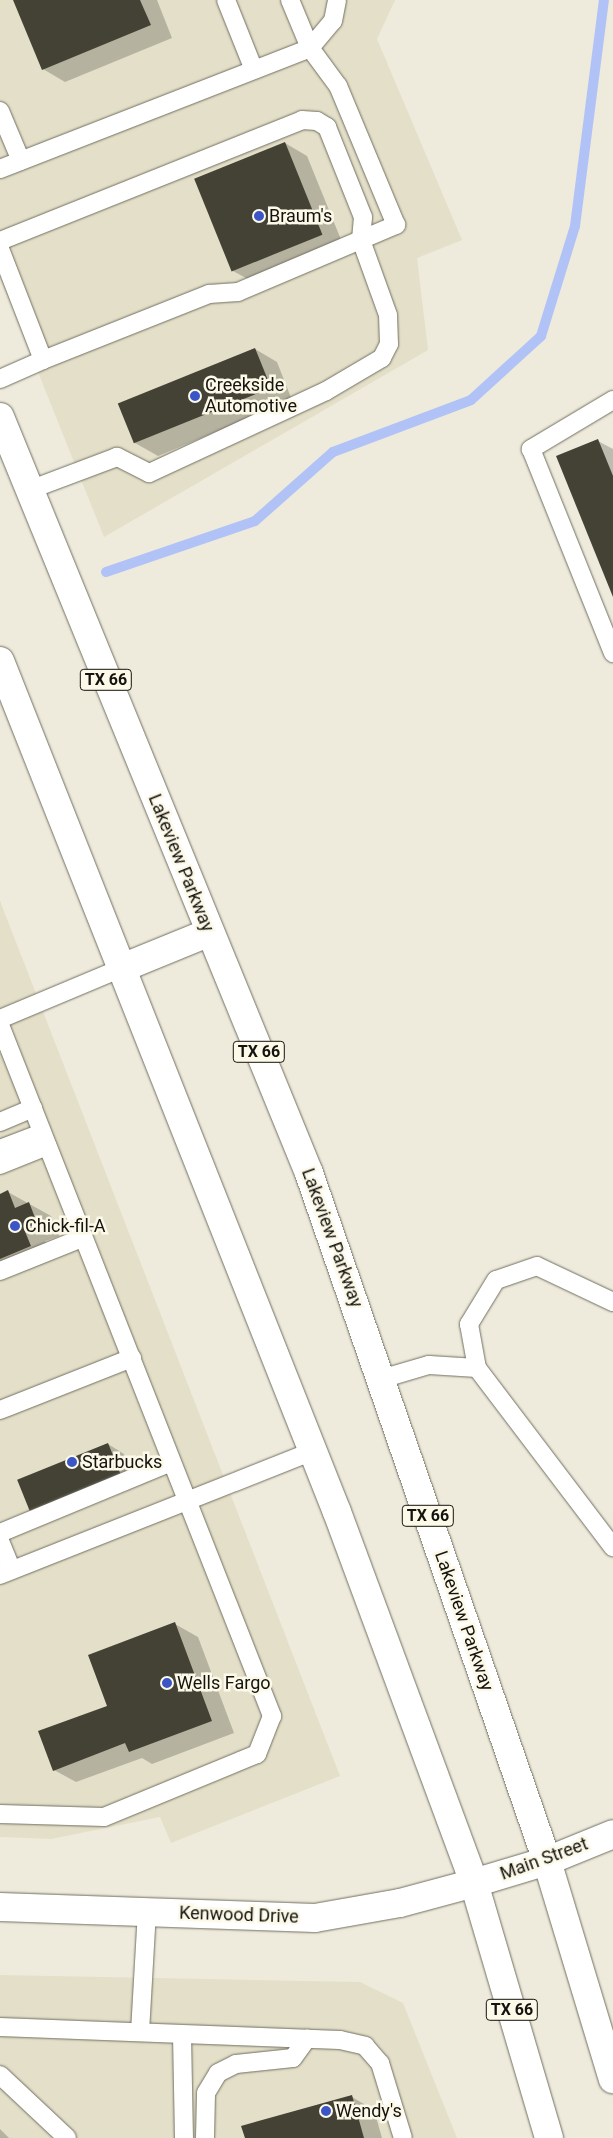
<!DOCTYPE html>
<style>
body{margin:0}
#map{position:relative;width:613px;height:2138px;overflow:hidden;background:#eeebdc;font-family:Roboto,sans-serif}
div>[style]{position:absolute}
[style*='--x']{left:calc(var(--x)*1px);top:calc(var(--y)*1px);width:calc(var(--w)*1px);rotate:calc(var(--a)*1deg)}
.built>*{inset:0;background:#e4dfc8}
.shadow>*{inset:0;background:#0003}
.stream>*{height:10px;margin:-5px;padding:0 5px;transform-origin:5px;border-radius:5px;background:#b1c3f6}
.building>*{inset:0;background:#444235;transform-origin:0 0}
.roads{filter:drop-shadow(0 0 1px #716f61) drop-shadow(0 0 1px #716f61)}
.service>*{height:18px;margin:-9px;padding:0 9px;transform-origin:9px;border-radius:9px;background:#fff}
.tertiary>*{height:28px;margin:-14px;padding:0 14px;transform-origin:14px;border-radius:14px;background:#fff}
.primary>*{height:28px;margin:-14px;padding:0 14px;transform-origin:14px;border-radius:14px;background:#fff}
.dots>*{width:14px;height:14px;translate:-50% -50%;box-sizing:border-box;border:2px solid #fcf9e9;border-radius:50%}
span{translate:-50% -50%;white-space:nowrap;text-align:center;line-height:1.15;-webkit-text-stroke:5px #fcf9e9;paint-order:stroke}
.shield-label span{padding:1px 4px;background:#fcf9e9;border:1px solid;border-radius:4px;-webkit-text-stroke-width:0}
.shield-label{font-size:16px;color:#14130e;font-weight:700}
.poi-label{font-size:18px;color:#14130e}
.left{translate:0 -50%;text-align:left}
.street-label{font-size:18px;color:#14130e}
</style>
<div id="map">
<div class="built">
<i style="clip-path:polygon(0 0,395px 0,377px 39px,462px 240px,417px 258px,428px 350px,104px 537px,0 277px)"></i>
<i style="clip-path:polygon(0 901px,340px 1776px,171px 1843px,160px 1817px,51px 1839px,0 1837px)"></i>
<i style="clip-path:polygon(0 1975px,360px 1982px,403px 2003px,457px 2138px,0 2138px)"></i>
</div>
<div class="shadow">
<i style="clip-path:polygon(14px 0,157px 0,172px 38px,65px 82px,43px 69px)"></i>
<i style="clip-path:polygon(285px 143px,307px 156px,344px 247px,255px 283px,233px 271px)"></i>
<i style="clip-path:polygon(255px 349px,277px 362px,292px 400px,158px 456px,135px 443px)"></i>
<i style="clip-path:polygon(598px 441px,613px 449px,613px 594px)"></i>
<i style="clip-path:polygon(8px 1192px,51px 1216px,59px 1236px,45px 1241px,52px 1259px,0 1280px,0 1195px)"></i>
<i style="clip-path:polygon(108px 1444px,124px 1454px,136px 1485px,47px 1521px)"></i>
<i style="clip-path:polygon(175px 1624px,198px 1637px,234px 1733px,152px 1764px,142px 1758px,76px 1782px,54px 1770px)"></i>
<i style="clip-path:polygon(352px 2097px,374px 2110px,382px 2138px,246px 2138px)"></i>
<i style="clip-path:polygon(0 2129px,9px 2138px,0 2138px)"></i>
</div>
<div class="stream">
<i style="--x:106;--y:572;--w:157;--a:-18.9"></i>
<i style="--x:255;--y:521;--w:104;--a:-41.5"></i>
<i style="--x:333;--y:452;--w:147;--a:-20.6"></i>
<i style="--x:471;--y:400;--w:95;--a:-42.4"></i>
<i style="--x:541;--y:336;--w:115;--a:-72.8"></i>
<i style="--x:575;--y:226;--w:228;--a:-82.7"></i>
</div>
<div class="building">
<i style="clip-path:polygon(13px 0,140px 0,151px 25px,42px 70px)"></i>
<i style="left:285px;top:142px;width:100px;height:98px;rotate:68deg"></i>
<i style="left:255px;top:348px;width:43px;height:148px;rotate:68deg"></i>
<i style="clip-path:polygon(598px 439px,613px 476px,613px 597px,556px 456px)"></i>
<i style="clip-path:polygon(8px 1190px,15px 1208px,29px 1202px,37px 1223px,24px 1229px,31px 1246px,0 1259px,0 1194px)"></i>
<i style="left:108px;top:1443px;width:35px;height:98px;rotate:68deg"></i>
<i style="clip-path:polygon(175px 1622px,212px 1721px,129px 1752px,125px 1743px,53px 1771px,38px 1731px,107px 1706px,88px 1655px)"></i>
<i style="clip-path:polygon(352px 2095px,364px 2138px,245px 2138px,241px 2126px)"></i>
</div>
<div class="roads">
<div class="service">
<i style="--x:226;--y:0;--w:75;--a:68.2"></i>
<i style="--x:0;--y:111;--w:54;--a:67.2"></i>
<i style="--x:0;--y:169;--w:333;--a:-21.3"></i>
<i style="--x:310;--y:48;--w:35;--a:-50"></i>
<i style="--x:333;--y:21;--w:21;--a:-79"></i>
<i style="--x:0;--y:241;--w:325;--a:-21.8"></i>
<i style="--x:302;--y:120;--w:15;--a:4"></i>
<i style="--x:317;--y:121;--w:12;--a:31"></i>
<i style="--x:327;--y:127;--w:97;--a:68.2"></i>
<i style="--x:363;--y:217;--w:23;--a:95"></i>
<i style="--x:361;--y:240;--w:80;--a:70.2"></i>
<i style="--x:388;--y:315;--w:29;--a:88"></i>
<i style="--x:389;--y:344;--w:16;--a:117"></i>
<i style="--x:382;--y:358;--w:65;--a:149.5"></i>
<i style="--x:326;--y:391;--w:195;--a:155.1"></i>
<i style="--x:149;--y:473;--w:36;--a:-153"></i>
<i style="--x:117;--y:457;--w:94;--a:159.4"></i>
<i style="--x:0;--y:249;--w:119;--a:68.8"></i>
<i style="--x:43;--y:360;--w:179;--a:-21.7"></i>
<i style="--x:209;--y:294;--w:29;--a:-4"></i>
<i style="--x:238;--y:292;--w:172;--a:-23"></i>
<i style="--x:396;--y:225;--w:151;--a:-112.6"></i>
<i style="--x:338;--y:86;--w:47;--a:-126.4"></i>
<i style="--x:310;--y:48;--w:52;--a:-112.6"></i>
<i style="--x:0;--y:379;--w:47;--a:-23.8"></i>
<i style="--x:613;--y:400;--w:96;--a:149.1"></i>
<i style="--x:531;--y:449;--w:220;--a:68.1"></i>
<i style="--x:0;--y:1019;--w:132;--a:-22.7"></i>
<i style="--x:0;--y:1025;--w:743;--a:68.51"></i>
<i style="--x:272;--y:1716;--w:41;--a:111.5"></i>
<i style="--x:257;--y:1754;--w:165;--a:157.6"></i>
<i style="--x:104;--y:1817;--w:104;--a:-178.3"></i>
<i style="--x:0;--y:1122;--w:36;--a:-23"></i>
<i style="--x:0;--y:1149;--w:45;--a:-20.9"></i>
<i style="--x:0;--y:1165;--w:51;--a:-22"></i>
<i style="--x:0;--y:1271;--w:88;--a:-21.9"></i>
<i style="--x:613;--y:1302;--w:84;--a:-154.7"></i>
<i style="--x:537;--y:1266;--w:43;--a:161.1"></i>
<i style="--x:496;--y:1280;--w:52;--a:121.5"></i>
<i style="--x:469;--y:1324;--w:45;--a:79.7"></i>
<i style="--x:477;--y:1368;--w:225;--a:52.8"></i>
<i style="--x:381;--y:1379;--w:50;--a:-16.3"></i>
<i style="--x:429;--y:1365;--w:48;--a:3.6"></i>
<i style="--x:0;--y:1410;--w:142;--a:-21.5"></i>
<i style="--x:0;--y:1533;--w:185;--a:-22.5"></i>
<i style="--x:0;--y:1541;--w:31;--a:68"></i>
<i style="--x:0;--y:1575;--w:337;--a:-21.6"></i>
<i style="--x:0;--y:2027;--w:340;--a:2.2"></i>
<i style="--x:340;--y:2040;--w:26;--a:13"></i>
<i style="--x:365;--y:2046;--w:23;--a:49"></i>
<i style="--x:380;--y:2063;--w:78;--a:73"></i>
<i style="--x:140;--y:2032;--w:120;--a:-86.7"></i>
<i style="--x:182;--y:2035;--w:103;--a:88.9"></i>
<i style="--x:0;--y:2075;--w:92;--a:43.2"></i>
<i style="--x:205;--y:2138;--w:45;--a:-88.7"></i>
<i style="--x:206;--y:2093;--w:23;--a:-59"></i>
<i style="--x:218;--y:2073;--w:20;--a:-27"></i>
<i style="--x:236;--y:2064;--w:57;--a:-6"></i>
<i style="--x:293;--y:2058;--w:24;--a:-54"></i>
</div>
<div class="tertiary">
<i style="--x:0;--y:1907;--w:315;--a:2"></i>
<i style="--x:315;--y:1918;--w:86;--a:-10"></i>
<i style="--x:400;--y:1903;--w:77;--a:-15.1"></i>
<i style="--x:474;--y:1883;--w:76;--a:-16.8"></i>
<i style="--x:547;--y:1861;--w:71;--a:-22.2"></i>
</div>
<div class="primary">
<i style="--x:0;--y:417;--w:817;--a:67.77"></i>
<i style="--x:309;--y:1173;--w:728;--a:70.92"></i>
<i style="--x:547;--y:1861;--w:228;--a:73.2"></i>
<i style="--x:0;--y:661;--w:915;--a:68.4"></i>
<i style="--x:337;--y:1512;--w:395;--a:69.7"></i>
<i style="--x:474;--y:1883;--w:266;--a:73.6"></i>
<i style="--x:122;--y:968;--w:95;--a:-22.2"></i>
</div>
</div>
<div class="dots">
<i style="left:259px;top:216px;background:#3b55c7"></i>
<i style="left:195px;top:396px;background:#3b55c7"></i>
<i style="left:15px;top:1226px;background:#3b55c7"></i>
<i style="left:72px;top:1462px;background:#3b55c7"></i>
<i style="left:167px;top:1683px;background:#3b55c7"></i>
<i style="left:326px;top:2111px;background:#3b55c7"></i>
</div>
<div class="shield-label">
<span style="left:106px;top:680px">TX 66</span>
<span style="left:259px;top:1052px">TX 66</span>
<span style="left:428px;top:1516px">TX 66</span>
<span style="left:512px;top:2010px">TX 66</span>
</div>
<div class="poi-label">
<span class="left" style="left:269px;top:216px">Braum's</span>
<span class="left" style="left:205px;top:396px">Creekside<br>Automotive</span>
<span class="left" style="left:25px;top:1226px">Chick-fil-A</span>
<span class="left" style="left:82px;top:1462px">Starbucks</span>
<span class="left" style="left:177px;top:1683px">Wells Fargo</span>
<span class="left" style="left:336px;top:2111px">Wendy's</span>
</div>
<div class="street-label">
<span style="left:181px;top:863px;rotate:68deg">Lakeview Parkway</span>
<span style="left:332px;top:1238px;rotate:70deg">Lakeview Parkway</span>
<span style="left:464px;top:1621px;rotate:71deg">Lakeview Parkway</span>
<span style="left:544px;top:1859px;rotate:-20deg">Main Street</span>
<span style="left:239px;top:1915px;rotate:2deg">Kenwood Drive</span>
</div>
</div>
